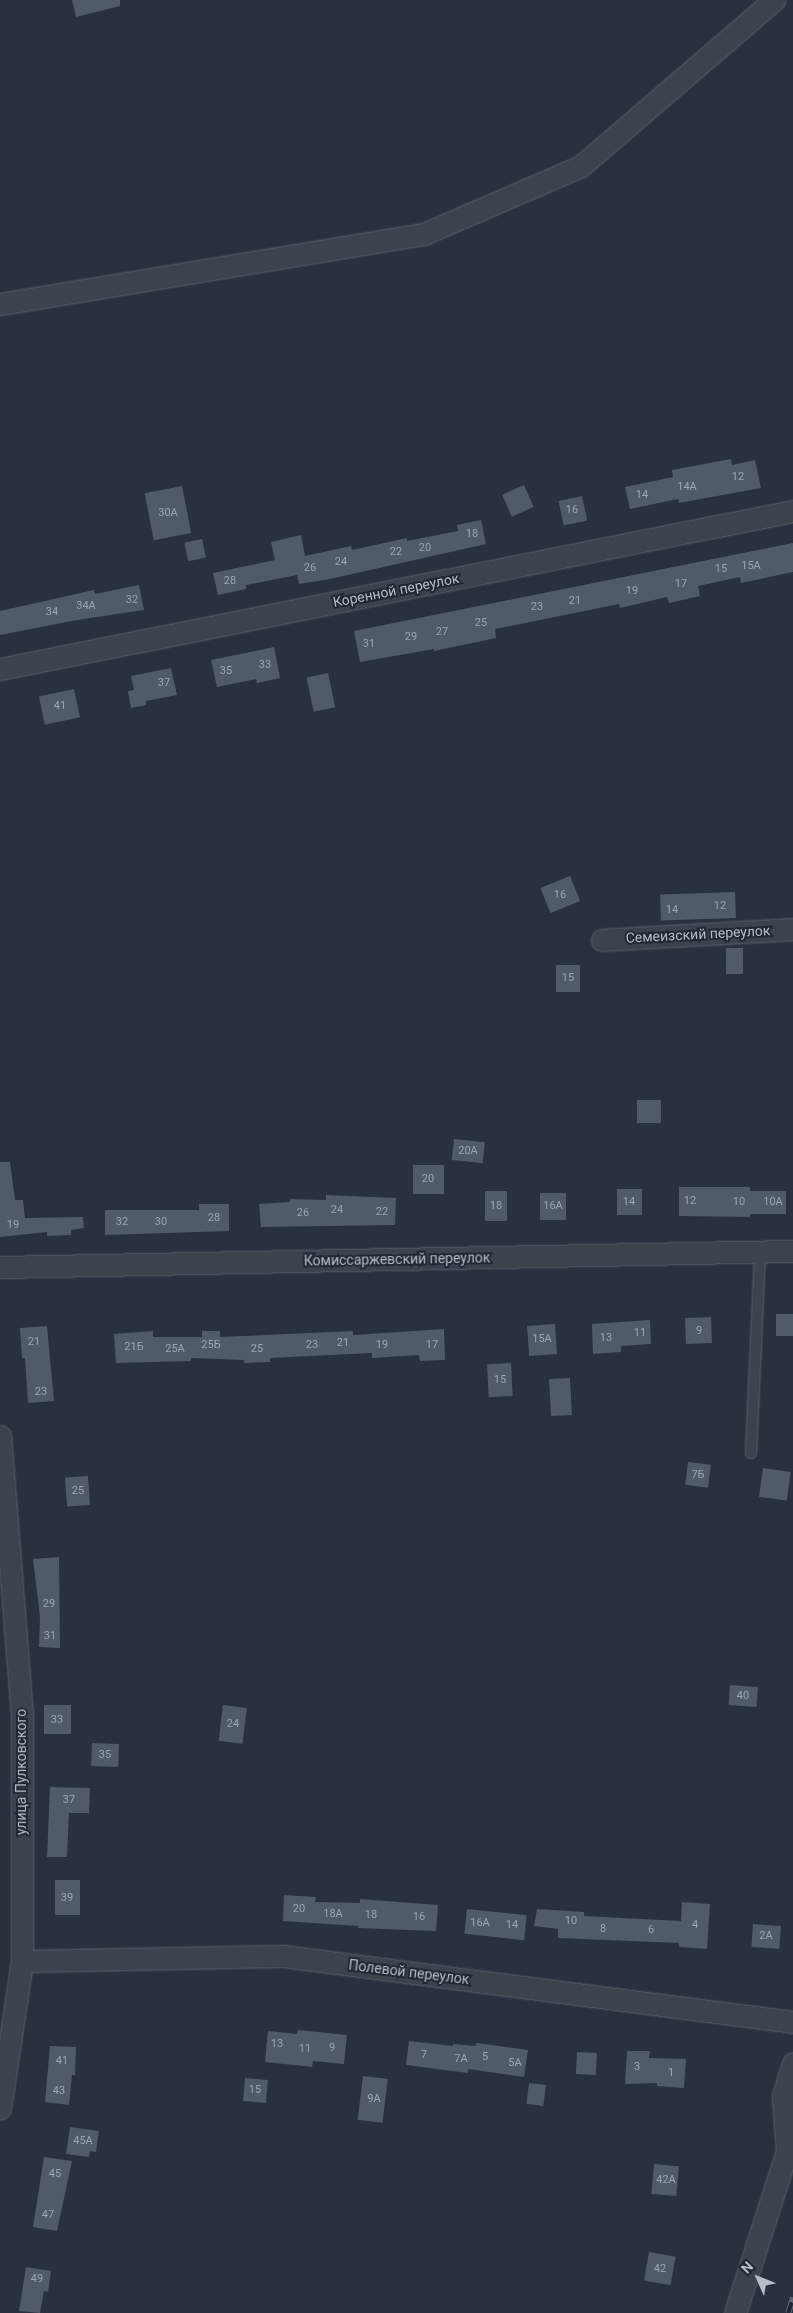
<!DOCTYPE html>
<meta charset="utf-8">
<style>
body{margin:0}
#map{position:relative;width:793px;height:2313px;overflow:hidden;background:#28313d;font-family:Roboto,sans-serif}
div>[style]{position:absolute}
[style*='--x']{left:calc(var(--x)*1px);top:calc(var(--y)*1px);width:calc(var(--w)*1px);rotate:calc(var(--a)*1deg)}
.building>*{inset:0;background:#515a68;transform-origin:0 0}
.roads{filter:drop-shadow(0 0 1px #59616b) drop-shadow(0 0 1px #59616b)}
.lane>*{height:10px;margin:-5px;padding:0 5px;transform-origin:5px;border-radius:5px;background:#3c434d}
.street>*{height:21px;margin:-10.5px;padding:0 10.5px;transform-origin:10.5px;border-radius:10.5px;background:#3c434d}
.rail>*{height:5.5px;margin-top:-2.75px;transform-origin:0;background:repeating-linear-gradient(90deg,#202833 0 11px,#5e6774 0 22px);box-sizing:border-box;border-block:1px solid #5e6774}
span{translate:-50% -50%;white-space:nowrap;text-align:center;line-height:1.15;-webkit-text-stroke:4px #202833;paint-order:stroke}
.number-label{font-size:11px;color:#9ea5b0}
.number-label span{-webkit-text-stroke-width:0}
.street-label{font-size:14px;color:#b8bec8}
.north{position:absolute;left:733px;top:2253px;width:50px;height:50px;-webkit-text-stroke:4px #202833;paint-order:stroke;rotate:314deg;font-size:14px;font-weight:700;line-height:20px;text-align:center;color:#b8bec8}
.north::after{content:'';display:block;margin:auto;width:18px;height:22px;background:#b8bec8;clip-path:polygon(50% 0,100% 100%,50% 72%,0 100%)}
</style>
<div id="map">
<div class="building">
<i style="clip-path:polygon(72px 0,120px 0,120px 6px,76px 17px)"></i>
<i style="clip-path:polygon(731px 459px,732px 465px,755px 460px,761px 488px,679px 503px,678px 499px,630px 509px,625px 487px,673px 477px,672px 470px)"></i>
<i style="left:524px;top:485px;width:24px;height:24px;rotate:66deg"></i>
<i style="left:182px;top:486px;width:48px;height:38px;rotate:79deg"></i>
<i style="left:582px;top:496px;width:25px;height:24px;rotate:78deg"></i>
<i style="clip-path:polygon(481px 520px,486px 544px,330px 579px,299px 584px,297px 575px,246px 585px,246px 589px,218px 595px,213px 573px,275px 560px,271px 542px,301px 535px,305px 556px,351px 546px,352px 550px,407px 538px,407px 541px,458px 531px,457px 525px)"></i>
<i style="left:202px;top:539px;width:19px;height:18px;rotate:78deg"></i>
<i style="clip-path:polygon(793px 543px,793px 572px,741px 583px,740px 577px,698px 586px,700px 596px,669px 603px,667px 597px,620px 608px,619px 604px,495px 629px,496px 638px,434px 651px,434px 649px,360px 662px,354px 631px)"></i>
<i style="clip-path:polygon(139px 585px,144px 610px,77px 620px,0 635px,0 611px,94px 590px,95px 594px)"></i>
<i style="clip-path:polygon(274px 647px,280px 678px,257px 683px,256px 679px,217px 687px,211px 660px)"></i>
<i style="clip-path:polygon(171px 668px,177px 695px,146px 701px,146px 705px,131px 708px,128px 691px,134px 690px,131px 676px)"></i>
<i style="left:328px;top:673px;width:35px;height:22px;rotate:78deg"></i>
<i style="left:74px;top:689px;width:29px;height:36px;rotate:78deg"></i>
<i style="left:570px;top:876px;width:27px;height:32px;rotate:68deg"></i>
<i style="left:735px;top:892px;width:26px;height:75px;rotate:88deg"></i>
<i style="left:726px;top:948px;width:17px;height:26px"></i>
<i style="left:556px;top:965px;width:24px;height:27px"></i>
<i style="left:637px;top:1100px;width:24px;height:23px"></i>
<i style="left:454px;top:1139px;width:31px;height:21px;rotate:6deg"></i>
<i style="clip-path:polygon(0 1162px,10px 1162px,15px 1200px,23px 1200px,25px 1218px,83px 1217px,84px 1228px,71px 1230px,71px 1235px,47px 1236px,47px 1232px,0 1237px)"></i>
<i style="left:413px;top:1165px;width:31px;height:29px"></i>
<i style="clip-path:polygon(679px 1187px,750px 1187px,750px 1191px,786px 1191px,786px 1214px,750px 1214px,750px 1217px,679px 1216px)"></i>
<i style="left:617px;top:1189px;width:25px;height:26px"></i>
<i style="left:485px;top:1191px;width:22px;height:30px"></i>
<i style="left:540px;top:1193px;width:26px;height:27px"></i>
<i style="clip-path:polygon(326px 1195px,396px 1198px,395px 1225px,261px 1227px,259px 1204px,290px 1202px,290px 1199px,326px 1200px)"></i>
<i style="clip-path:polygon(199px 1204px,229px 1204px,229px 1231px,105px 1235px,105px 1210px,199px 1210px)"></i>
<i style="left:793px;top:1314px;width:22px;height:17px;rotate:90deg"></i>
<i style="left:711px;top:1317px;width:26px;height:26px;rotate:88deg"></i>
<i style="clip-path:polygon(650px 1320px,651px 1344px,621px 1346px,621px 1352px,593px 1354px,592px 1324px)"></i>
<i style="left:555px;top:1324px;width:30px;height:28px;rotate:86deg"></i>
<i style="clip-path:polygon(47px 1326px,54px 1401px,28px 1403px,25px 1358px,22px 1358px,20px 1328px)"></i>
<i style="clip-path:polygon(444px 1329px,445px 1360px,420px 1361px,419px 1355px,372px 1358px,372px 1353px,270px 1358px,270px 1362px,244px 1363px,244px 1360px,191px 1358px,191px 1361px,116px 1363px,114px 1334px,153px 1331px,153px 1337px,202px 1337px,202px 1331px,220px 1331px,220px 1337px,353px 1331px,353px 1335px)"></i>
<i style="left:511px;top:1363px;width:33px;height:24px;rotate:87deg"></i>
<i style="left:570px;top:1378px;width:37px;height:21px;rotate:87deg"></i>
<i style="left:688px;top:1462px;width:23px;height:23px;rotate:7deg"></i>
<i style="left:763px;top:1468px;width:28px;height:29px;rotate:8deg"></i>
<i style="left:88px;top:1476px;width:29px;height:23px;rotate:86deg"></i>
<i style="clip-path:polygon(59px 1557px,60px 1648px,39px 1647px,40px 1617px,33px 1559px)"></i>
<i style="left:730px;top:1685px;width:28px;height:20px;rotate:4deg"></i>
<i style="left:44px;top:1705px;width:27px;height:29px"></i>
<i style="left:223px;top:1705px;width:24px;height:36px;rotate:7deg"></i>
<i style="left:92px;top:1743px;width:27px;height:23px;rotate:2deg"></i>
<i style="clip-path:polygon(50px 1787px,90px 1788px,89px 1813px,69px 1813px,67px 1857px,47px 1857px)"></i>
<i style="left:55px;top:1880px;width:25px;height:35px"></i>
<i style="clip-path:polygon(284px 1895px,316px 1897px,315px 1902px,360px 1903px,360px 1899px,438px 1905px,436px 1931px,358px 1928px,358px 1926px,283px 1921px)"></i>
<i style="clip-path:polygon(682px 1902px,710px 1904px,707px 1949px,679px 1947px,679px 1943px,558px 1938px,558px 1929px,534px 1926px,537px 1909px,584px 1912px,584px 1916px,681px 1921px)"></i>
<i style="left:467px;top:1909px;width:60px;height:25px;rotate:6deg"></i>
<i style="left:753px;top:1924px;width:28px;height:23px;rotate:4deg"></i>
<i style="clip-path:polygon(298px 2030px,347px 2035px,344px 2064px,313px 2061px,312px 2067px,265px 2062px,268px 2031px,297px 2034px)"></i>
<i style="clip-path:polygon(409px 2041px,453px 2046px,453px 2044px,476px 2046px,476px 2043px,528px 2050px,524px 2077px,468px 2069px,468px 2073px,406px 2065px)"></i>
<i style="clip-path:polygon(50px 2046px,76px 2047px,75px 2075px,72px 2075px,69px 2105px,45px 2102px)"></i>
<i style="clip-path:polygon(627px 2051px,650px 2051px,649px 2058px,686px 2059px,684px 2088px,657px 2086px,657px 2083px,625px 2084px)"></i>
<i style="left:577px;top:2052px;width:20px;height:22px;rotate:3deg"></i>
<i style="left:363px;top:2076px;width:25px;height:44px;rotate:7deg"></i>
<i style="left:245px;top:2078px;width:23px;height:23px;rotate:5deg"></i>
<i style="left:529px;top:2083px;width:17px;height:21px;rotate:7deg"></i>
<i style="clip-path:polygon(70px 2127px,99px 2131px,96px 2152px,90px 2151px,89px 2157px,66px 2154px)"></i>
<i style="clip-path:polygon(44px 2157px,72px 2161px,57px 2231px,33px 2227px)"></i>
<i style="left:654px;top:2164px;width:25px;height:30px;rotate:5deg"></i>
<i style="left:649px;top:2252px;width:27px;height:29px;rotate:10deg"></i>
<i style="clip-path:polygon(26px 2267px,51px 2271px,48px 2292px,44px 2291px,40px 2313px,19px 2311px)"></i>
</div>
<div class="roads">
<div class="lane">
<i style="--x:751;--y:1453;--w:201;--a:-87.4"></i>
</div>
<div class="street">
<i style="--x:0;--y:304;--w:430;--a:-9.4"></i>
<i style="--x:424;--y:234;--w:171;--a:-23.4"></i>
<i style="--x:581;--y:166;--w:255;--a:-40.7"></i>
<i style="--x:0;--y:669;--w:809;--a:-11.27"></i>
<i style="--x:602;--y:940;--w:191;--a:-3.3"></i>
<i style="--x:0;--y:1267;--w:793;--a:-1.16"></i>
<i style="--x:0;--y:1436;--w:278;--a:85.5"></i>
<i style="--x:22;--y:1713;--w:248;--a:90"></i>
<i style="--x:22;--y:1961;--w:149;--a:98.5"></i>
<i style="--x:22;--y:1961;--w:261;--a:-1.1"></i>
<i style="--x:283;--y:1956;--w:514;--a:7.37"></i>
<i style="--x:735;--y:2313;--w:170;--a:-72.2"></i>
<i style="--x:787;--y:2151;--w:55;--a:-94.2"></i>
<i style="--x:783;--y:2096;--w:34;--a:-73"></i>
</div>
</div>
<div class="rail">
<i style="--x:788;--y:2313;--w:16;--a:-72"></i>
</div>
<div class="number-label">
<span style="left:738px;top:477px">12</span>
<span style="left:687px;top:487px">14А</span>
<span style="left:642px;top:495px">14</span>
<span style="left:572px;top:510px">16</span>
<span style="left:168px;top:513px">30А</span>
<span style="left:472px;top:534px">18</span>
<span style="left:425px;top:548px">20</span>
<span style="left:396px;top:552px">22</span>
<span style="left:341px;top:562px">24</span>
<span style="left:751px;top:566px">15А</span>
<span style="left:310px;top:568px">26</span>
<span style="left:721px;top:569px">15</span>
<span style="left:230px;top:581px">28</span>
<span style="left:681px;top:584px">17</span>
<span style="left:632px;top:591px">19</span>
<span style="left:132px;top:600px">32</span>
<span style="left:575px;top:601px">21</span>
<span style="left:86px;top:606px">34А</span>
<span style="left:537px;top:607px">23</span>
<span style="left:52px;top:612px">34</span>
<span style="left:481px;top:623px">25</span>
<span style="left:442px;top:632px">27</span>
<span style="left:411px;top:637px">29</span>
<span style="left:369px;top:644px">31</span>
<span style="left:265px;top:665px">33</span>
<span style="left:226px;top:671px">35</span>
<span style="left:164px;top:683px">37</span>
<span style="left:60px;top:706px">41</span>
<span style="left:560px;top:895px">16</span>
<span style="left:720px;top:906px">12</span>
<span style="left:672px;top:910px">14</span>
<span style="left:568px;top:978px">15</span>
<span style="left:468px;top:1151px">20А</span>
<span style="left:428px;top:1179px">20</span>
<span style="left:690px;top:1201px">12</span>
<span style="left:629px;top:1202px">14</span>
<span style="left:739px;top:1202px">10</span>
<span style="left:773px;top:1202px">10А</span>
<span style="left:496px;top:1206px">18</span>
<span style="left:553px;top:1206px">16А</span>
<span style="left:337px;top:1210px">24</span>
<span style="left:382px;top:1212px">22</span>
<span style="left:303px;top:1213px">26</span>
<span style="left:214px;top:1218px">28</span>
<span style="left:122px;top:1222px">32</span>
<span style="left:161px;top:1222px">30</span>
<span style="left:13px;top:1225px">19</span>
<span style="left:699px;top:1331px">9</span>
<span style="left:640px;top:1333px">11</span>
<span style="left:606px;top:1338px">13</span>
<span style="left:542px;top:1339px">15А</span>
<span style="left:34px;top:1342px">21</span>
<span style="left:343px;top:1343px">21</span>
<span style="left:211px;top:1345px">25Б</span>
<span style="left:312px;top:1345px">23</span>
<span style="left:382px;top:1345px">19</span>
<span style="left:432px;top:1345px">17</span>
<span style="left:134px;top:1347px">21Б</span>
<span style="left:175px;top:1349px">25А</span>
<span style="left:257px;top:1349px">25</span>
<span style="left:500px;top:1380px">15</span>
<span style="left:41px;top:1392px">23</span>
<span style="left:698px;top:1475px">7Б</span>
<span style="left:78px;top:1491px">25</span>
<span style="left:49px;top:1604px">29</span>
<span style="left:50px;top:1636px">31</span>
<span style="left:743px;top:1696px">40</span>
<span style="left:57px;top:1720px">33</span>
<span style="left:233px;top:1724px">24</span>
<span style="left:105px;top:1755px">35</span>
<span style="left:69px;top:1800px">37</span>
<span style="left:67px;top:1898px">39</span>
<span style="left:299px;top:1909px">20</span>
<span style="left:333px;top:1914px">18А</span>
<span style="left:371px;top:1915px">18</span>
<span style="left:419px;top:1917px">16</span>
<span style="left:571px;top:1921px">10</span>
<span style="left:480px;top:1923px">16А</span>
<span style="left:512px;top:1925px">14</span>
<span style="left:695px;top:1925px">4</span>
<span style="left:603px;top:1929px">8</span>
<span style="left:651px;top:1930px">6</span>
<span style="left:766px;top:1936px">2А</span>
<span style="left:277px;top:2044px">13</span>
<span style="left:332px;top:2048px">9</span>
<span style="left:305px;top:2049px">11</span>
<span style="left:424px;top:2055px">7</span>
<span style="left:485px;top:2057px">5</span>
<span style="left:461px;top:2059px">7А</span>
<span style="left:62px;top:2061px">41</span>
<span style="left:515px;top:2063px">5А</span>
<span style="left:637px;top:2067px">3</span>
<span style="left:671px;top:2073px">1</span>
<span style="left:255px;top:2090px">15</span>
<span style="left:59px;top:2091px">43</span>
<span style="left:374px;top:2099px">9А</span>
<span style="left:83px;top:2141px">45А</span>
<span style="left:55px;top:2174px">45</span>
<span style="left:666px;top:2180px">42А</span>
<span style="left:48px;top:2215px">47</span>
<span style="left:660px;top:2269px">42</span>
<span style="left:37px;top:2279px">49</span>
</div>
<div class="street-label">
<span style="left:396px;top:590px;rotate:-11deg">Коренной переулок</span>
<span style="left:698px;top:934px;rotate:-3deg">Семеизский переулок</span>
<span style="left:397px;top:1259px;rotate:-1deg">Комиссаржевский переулок</span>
<span style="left:21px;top:1772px;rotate:-90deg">улица Пулковского</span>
<span style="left:409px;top:1972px;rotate:7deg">Полевой переулок</span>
</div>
<div class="north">N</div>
</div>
